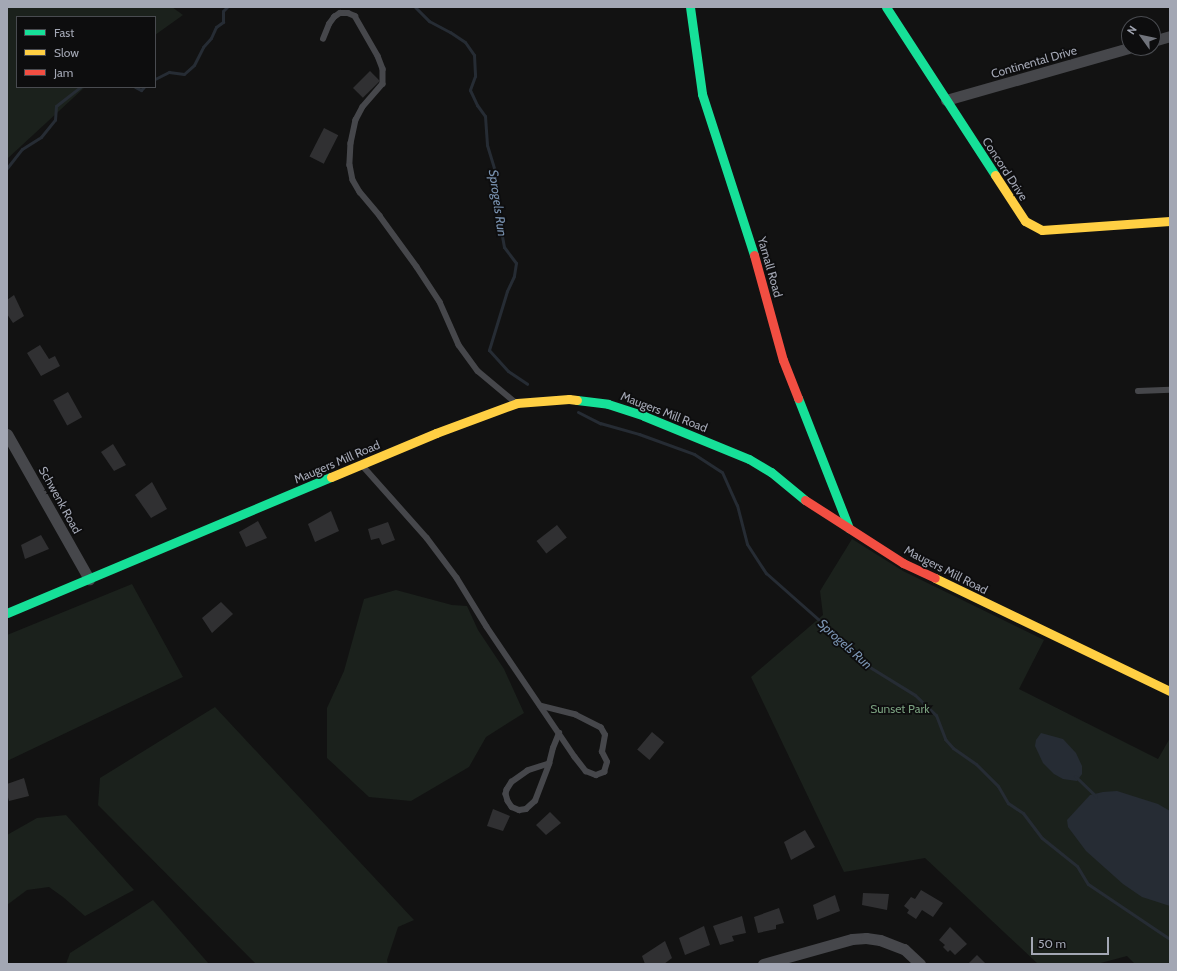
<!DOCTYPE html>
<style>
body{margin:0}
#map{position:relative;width:1177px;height:971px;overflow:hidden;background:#121212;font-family:Cabin,sans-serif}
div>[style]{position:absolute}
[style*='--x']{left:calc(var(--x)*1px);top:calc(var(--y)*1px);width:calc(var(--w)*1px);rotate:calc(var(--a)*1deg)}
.green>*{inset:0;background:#1b211c}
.water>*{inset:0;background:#262c34}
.stream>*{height:3px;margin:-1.5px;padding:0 1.5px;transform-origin:1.5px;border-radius:1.5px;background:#262c34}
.building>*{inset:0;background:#303032;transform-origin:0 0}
.lane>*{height:5.5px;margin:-2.75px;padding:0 2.75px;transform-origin:2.75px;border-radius:2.75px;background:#46474b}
.street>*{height:11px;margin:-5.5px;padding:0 5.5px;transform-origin:5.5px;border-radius:5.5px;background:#46474b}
.fast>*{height:9px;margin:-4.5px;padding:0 4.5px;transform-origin:4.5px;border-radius:4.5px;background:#16e098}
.slow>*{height:9px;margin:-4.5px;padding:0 4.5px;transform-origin:4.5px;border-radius:4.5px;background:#ffcf43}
.jam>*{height:9px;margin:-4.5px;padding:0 4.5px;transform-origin:4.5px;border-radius:4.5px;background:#f24e42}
span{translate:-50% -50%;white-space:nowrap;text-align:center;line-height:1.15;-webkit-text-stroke:3.5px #0d0d0e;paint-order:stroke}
.street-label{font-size:12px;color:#a3a7b4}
.park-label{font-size:12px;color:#799f7e}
.water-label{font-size:13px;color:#7992b0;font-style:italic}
.frame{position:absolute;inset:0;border:8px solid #a3a7b4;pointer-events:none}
.legend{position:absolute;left:16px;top:16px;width:140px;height:72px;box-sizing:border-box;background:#0d0d0e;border:1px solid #494b50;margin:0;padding:5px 7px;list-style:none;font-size:12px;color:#a3a7b4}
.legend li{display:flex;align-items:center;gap:8px;height:20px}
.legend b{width:20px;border:1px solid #494b50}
.north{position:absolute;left:1121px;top:16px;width:40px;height:40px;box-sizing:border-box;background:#0d0d0e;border:1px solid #494b50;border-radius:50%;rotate:303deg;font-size:11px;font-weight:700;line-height:16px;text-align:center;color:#a3a7b4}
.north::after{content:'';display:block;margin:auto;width:14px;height:18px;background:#70737b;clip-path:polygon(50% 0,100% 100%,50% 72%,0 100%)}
.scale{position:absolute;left:1031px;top:937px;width:78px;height:18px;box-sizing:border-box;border:2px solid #a3a7b4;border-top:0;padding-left:5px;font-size:12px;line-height:14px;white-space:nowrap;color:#a3a7b4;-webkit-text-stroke:3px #0d0d0e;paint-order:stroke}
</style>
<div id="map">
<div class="green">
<i style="clip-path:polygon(7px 7px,172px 7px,183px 15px,155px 35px,155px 17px,17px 17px,17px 87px,85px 87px,7px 159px)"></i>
<i style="clip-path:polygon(852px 539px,903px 571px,1044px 640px,1019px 689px,1158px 759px,1170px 738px,1170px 964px,1135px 964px,1127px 956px,1097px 964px,1038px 964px,925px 858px,844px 872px,751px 677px,823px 615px,820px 591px)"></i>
<i style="clip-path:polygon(132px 584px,183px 677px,7px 761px,7px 635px)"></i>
<i style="clip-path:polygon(396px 590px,452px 605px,467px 606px,478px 630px,504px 669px,524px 713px,486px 737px,469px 767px,411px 801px,369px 797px,327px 758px,327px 708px,344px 671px,364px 599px)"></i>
<i style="clip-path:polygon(215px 707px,414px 920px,398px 927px,387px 960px,388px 964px,256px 964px,98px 805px,100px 778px)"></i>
<i style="clip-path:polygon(66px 815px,134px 890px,85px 916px,63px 897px,49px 887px,27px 890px,7px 905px,7px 835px,37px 818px)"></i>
<i style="clip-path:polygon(153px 900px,209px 964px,66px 964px,70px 953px)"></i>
</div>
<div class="water">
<i style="clip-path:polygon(1041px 733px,1063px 739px,1076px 753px,1082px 766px,1082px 774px,1077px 781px,1063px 779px,1054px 774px,1043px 763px,1035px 746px,1036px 740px)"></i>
<i style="clip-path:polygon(1117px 791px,1158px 804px,1170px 811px,1170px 906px,1142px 897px,1123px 884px,1086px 851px,1068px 827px,1067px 820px,1090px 795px,1103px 792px)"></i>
</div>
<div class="stream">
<i style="--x:415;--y:7;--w:20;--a:45"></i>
<i style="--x:429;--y:21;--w:24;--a:28"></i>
<i style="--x:450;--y:32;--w:18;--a:34"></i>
<i style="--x:465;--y:42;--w:16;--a:55"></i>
<i style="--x:474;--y:55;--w:21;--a:87"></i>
<i style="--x:475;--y:76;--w:15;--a:110"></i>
<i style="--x:470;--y:90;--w:17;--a:65"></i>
<i style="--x:477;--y:105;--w:14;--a:54"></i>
<i style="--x:485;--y:116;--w:29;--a:86"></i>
<i style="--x:487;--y:145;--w:27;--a:73"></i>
<i style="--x:495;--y:171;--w:32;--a:88"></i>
<i style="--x:496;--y:203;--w:45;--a:79.7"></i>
<i style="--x:504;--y:247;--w:20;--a:53"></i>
<i style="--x:516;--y:263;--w:13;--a:99"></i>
<i style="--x:514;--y:276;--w:17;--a:115"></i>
<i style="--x:507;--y:291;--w:62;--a:107"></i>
<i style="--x:489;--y:350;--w:28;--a:48"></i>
<i style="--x:508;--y:371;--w:23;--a:34"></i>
<i style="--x:155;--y:79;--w:16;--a:-27"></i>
<i style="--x:169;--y:72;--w:15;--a:8"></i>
<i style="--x:184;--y:74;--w:13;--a:-42"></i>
<i style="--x:194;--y:65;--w:20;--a:-63"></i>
<i style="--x:203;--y:47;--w:12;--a:-48"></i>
<i style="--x:211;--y:38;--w:12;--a:-66"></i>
<i style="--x:216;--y:27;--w:9;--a:-36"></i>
<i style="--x:223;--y:22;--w:11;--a:-90"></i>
<i style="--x:223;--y:11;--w:6;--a:-45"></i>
<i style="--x:135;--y:87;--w:7;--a:27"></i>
<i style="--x:141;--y:90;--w:4;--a:-45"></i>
<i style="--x:7;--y:168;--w:24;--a:-52"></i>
<i style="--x:22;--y:149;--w:22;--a:-32"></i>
<i style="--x:41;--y:137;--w:22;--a:-51"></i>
<i style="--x:55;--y:120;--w:14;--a:-86"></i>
<i style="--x:56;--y:106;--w:31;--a:-38"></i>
<i style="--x:578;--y:412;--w:25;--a:27"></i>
<i style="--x:600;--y:423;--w:41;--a:15.8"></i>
<i style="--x:639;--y:434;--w:59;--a:20"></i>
<i style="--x:694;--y:454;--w:33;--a:33"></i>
<i style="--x:722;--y:472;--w:36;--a:66"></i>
<i style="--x:737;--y:505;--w:40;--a:75.6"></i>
<i style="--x:747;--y:544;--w:35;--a:57"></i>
<i style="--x:766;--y:573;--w:128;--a:41.5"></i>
<i style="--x:862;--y:658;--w:10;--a:53"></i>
<i style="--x:868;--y:666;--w:55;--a:31.7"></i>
<i style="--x:915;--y:695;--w:29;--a:44"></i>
<i style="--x:936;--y:715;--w:26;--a:69"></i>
<i style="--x:945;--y:739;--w:12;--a:48"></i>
<i style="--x:953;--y:748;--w:28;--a:35"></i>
<i style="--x:976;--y:764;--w:31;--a:45"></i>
<i style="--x:998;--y:786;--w:20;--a:60"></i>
<i style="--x:1008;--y:803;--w:18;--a:34"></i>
<i style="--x:1023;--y:813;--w:31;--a:53"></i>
<i style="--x:1042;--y:838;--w:45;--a:38.7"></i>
<i style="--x:1077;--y:866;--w:21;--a:59"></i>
<i style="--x:1088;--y:884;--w:99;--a:33.9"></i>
<i style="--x:1075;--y:776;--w:29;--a:44"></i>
</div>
<div class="building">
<i style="left:370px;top:71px;width:14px;height:24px;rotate:45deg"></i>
<i style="left:324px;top:128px;width:16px;height:32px;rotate:27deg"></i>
<i style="clip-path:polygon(14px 295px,24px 316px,13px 323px,7px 314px,7px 300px)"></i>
<i style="clip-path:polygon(40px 345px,49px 359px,55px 356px,60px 366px,41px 376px,27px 353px)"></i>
<i style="left:68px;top:392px;width:29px;height:17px;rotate:61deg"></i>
<i style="clip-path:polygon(113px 444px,126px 465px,114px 471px,101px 452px)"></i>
<i style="clip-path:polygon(152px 482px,167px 509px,151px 518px,135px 495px)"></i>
<i style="clip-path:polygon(331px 511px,339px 531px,315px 542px,308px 524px)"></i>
<i style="clip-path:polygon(258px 521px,267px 538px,246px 547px,239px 532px)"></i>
<i style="clip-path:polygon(388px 522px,395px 540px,382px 545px,379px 538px,371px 540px,368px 529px)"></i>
<i style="left:557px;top:525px;width:16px;height:26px;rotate:52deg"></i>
<i style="clip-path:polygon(41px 535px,49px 549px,25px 559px,21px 545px)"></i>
<i style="clip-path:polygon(221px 602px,233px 614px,212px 633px,202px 618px)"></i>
<i style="left:652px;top:732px;width:16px;height:23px;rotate:40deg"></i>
<i style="clip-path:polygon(24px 778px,29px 796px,9px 801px,7px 794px,7px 784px)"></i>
<i style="clip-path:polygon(493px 809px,510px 816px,503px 831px,487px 826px)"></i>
<i style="clip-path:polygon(550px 812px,561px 823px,546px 835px,536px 825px)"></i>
<i style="clip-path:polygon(805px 830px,815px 847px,791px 860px,784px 842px)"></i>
<i style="clip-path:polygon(921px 890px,943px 903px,933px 917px,922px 910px,916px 919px,907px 913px,909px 910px,904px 906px,911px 897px,915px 899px)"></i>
<i style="clip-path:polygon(863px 893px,889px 894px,887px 910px,862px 905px)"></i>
<i style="clip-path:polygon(835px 895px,840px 911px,817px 920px,813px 905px)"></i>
<i style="clip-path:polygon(779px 908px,784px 923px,776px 925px,776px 929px,758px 933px,754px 917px)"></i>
<i style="clip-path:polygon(742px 916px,746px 933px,732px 936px,734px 941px,720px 945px,713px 926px)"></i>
<i style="clip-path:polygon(704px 926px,710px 945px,685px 955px,679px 938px)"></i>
<i style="clip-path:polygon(950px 927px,967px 944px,955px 955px,950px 950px,948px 952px,943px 947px,945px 945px,939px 940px)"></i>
<i style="clip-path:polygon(665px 941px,672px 958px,664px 964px,645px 964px,642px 956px)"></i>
<i style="clip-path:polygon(977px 955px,986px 964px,968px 964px)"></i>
</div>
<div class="lane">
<i style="--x:323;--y:39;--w:16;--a:-68"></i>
<i style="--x:329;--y:24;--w:9;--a:-54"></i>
<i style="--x:334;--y:17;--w:7;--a:-34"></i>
<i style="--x:340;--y:13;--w:8;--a:0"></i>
<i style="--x:348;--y:13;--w:8;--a:23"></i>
<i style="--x:355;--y:16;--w:46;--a:60.1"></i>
<i style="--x:378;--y:56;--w:14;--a:69"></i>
<i style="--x:383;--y:69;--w:15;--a:90"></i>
<i style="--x:383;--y:84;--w:30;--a:131"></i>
<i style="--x:363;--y:107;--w:15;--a:118"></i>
<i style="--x:356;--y:120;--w:24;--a:102"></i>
<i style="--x:351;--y:143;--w:22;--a:93"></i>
<i style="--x:350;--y:165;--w:15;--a:79"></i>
<i style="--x:353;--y:180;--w:14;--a:60"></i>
<i style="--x:360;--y:192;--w:31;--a:50"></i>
<i style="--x:380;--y:216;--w:63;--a:54"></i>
<i style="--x:417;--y:267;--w:42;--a:56.7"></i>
<i style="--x:440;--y:302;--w:47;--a:66.2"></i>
<i style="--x:459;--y:345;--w:32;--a:54"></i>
<i style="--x:478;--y:371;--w:48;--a:40"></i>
<i style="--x:1138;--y:391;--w:32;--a:-2"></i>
<i style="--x:363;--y:466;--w:96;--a:48.4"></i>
<i style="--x:427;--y:538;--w:50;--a:53.1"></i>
<i style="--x:457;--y:578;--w:57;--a:58.5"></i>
<i style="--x:487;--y:627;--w:157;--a:55.9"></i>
<i style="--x:575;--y:757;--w:18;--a:52"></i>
<i style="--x:586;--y:771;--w:11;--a:22"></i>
<i style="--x:596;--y:775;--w:9;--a:-21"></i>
<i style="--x:604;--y:772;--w:10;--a:-73"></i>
<i style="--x:607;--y:762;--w:11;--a:-117"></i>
<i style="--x:602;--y:752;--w:17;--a:-80"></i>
<i style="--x:605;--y:735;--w:8;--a:-120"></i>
<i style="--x:601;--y:728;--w:28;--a:-153"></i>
<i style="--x:576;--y:715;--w:36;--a:-166"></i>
<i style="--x:549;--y:764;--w:22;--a:162"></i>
<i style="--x:528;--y:771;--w:19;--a:145"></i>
<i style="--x:512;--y:782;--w:9;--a:122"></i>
<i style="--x:507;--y:790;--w:4;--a:104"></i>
<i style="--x:506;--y:794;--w:7;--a:74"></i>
<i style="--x:508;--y:801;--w:7;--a:56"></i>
<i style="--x:512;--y:807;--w:8;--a:23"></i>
<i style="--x:519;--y:810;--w:7;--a:-8"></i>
<i style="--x:526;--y:809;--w:12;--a:-42"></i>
<i style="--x:535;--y:801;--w:40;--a:-69"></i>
<i style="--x:549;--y:764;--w:16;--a:-76"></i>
<i style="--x:553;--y:748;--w:16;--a:-68"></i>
</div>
<div class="street">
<i style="--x:1153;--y:41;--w:18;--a:-16"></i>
<i style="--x:946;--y:100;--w:190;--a:-15.9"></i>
<i style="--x:7;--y:434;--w:167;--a:60.5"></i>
<i style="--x:763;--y:964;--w:92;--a:-15.7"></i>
<i style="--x:852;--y:939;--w:14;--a:-4"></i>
<i style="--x:866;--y:938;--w:14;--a:8"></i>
<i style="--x:880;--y:940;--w:26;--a:21"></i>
<i style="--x:904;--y:949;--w:22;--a:43"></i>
</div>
<div class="fast">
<i style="--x:690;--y:7;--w:88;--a:82.1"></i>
<i style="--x:702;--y:94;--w:169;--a:72.1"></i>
<i style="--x:886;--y:7;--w:200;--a:57"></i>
<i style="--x:798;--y:398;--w:140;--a:68.6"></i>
<i style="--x:577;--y:400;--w:31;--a:7"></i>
<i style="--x:608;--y:404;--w:38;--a:18"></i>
<i style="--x:644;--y:416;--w:113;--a:22.3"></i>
<i style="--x:749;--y:459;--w:26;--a:31"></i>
<i style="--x:771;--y:472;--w:44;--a:39.5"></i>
<i style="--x:7;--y:613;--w:351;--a:-22.8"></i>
</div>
<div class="slow">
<i style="--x:995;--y:175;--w:55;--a:56.9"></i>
<i style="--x:1025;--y:221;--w:19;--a:28"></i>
<i style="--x:1042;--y:230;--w:128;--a:-4"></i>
<i style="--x:331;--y:477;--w:114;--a:-22.7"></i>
<i style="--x:436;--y:433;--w:86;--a:-20.3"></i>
<i style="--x:517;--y:403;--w:52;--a:-4.4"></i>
<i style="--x:569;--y:399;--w:8;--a:7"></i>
<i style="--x:935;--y:578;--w:261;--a:25.7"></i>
</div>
<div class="jam">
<i style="--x:754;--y:255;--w:109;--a:74.6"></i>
<i style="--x:783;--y:360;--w:41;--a:68.5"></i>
<i style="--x:805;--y:500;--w:117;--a:32.7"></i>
<i style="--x:903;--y:563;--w:35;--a:25"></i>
</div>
<div class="street-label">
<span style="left:1034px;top:62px;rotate:-16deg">Continental Drive</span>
<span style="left:1005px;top:169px;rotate:57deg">Concord Drive</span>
<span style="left:770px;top:267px;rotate:74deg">Yarnall Road</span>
<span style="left:664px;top:412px;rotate:21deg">Maugers Mill Road</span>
<span style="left:337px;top:462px;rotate:-23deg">Maugers Mill Road</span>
<span style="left:60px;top:500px;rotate:61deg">Schwenk Road</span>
<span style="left:946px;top:570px;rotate:27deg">Maugers Mill Road</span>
</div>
<div class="park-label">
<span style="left:900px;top:709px">Sunset Park</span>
</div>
<div class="water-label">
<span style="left:498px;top:203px;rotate:82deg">Sprogels Run</span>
<span style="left:845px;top:644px;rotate:42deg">Sprogels Run</span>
</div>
<div class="frame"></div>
<ul class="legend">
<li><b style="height:5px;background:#16e098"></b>Fast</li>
<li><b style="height:5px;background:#ffcf43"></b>Slow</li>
<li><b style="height:5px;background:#f24e42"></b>Jam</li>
</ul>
<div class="north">N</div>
<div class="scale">50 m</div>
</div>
